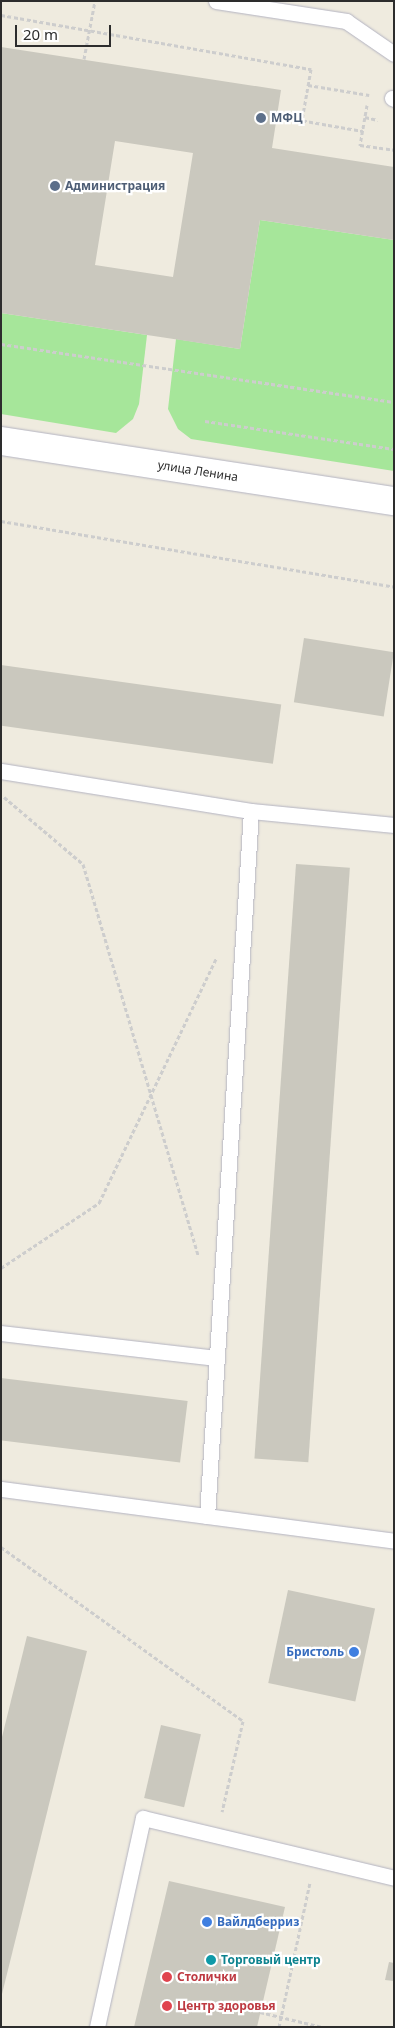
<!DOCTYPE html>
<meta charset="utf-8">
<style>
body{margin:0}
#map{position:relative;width:395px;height:2028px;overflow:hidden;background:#efebdf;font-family:"Noto Sans",sans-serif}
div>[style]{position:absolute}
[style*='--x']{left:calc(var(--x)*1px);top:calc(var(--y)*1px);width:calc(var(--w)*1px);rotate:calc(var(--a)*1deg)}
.green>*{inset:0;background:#a6e69a}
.building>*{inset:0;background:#cac8be;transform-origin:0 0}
.path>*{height:3px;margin-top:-1.5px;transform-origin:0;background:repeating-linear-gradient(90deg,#cdcdcd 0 4px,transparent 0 6.5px)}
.roads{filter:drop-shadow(0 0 1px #b3b3c1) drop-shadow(0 0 1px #b3b3c1)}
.service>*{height:15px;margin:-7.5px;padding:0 7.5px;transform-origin:7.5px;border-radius:7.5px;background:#fff}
.minor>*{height:28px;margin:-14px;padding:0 14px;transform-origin:14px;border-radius:14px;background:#fff}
.dots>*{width:14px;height:14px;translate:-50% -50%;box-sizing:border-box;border:2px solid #fff;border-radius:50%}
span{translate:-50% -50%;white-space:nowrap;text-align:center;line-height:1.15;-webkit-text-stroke:4.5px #fff;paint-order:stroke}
.service-label{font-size:12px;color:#4e5e75;font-weight:700}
.left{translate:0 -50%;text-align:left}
.street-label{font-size:12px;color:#2d2d2d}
.shop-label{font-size:12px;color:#366cbe;font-weight:700}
.right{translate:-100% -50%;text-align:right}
.culture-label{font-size:12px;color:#0d838f;font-weight:700}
.health-label{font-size:12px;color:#be3a42;font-weight:700}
.frame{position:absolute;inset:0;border:2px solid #2d2d2d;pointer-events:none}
.scale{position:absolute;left:15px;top:25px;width:96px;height:22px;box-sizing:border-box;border:2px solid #2d2d2d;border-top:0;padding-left:6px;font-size:15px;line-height:18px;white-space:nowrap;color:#2d2d2d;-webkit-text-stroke:4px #fff;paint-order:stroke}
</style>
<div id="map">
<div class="green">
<i style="clip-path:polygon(260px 220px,394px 240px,394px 471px,191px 439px,178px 429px,168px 409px,176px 339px,240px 349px)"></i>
<i style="clip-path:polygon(1px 313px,147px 335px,139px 404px,133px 419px,116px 433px,1px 414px)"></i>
</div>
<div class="building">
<i style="clip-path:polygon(evenodd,1px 47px,281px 90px,272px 148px,394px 167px,394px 240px,260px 220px,240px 349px,1px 313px,1px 47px,115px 141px,193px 153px,173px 277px,95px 265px,115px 141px)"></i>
<i style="left:304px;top:638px;width:91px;height:65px;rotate:9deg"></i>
<i style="left:1px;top:665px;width:283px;height:60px;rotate:8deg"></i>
<i style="left:296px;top:864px;width:54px;height:596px;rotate:4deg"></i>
<i style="left:1px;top:1378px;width:188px;height:62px;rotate:7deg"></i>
<i style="left:288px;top:1590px;width:89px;height:95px;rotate:12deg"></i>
<i style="clip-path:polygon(27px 1636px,87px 1651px,2px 1994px,1px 1741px)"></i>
<i style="left:161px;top:1725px;width:41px;height:75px;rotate:13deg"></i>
<i style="clip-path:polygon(169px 1881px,285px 1907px,257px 2027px,134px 2027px)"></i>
<i style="clip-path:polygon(389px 1962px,394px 1963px,394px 1981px,385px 1980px)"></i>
</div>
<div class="path">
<i style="--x:1;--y:15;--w:315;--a:9.9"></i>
<i style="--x:311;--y:69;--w:52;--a:100"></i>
<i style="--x:84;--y:59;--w:59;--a:-79.3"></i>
<i style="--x:308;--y:85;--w:62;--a:9.3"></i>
<i style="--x:367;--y:105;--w:41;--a:99.9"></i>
<i style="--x:360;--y:145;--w:34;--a:8"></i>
<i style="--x:277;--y:116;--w:87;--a:9.9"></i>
<i style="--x:365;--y:117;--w:13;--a:13"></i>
<i style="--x:1;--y:344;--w:397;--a:8.4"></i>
<i style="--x:205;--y:421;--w:191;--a:8.4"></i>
<i style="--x:1;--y:521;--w:399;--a:9.5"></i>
<i style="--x:4;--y:797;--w:104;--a:40.3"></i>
<i style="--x:83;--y:864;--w:408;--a:73.6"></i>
<i style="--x:1;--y:1268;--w:118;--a:-33.6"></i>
<i style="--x:99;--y:1203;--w:271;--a:-64.4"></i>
<i style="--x:1;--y:1547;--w:298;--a:35.7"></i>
<i style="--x:243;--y:1721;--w:93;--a:103"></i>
<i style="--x:260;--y:2012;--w:64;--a:13.6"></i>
<i style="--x:279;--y:2027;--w:147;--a:-77.9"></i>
</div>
<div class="roads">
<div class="service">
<i style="--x:216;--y:1;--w:132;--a:8.7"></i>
<i style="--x:346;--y:21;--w:58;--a:34.5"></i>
<i style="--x:392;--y:98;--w:2;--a:27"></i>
<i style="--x:1;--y:771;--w:253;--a:9.1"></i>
<i style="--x:251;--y:811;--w:144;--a:5.6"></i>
<i style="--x:1;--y:1333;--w:216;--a:6.6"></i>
<i style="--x:1;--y:1489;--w:396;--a:7.5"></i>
<i style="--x:207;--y:1516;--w:706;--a:-86.43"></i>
<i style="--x:97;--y:2027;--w:214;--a:-77.6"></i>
<i style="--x:143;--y:1818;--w:258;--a:13.4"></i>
</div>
<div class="minor">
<i style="--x:1;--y:441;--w:398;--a:8.7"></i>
</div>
</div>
<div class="dots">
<i style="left:261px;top:118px;background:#5c6f8a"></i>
<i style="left:55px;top:186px;background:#5c6f8a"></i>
<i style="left:354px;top:1652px;background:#3f7fe0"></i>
<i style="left:207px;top:1922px;background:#3f7fe0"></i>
<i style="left:211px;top:1960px;background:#0f9aa8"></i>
<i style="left:167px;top:1977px;background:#e0444e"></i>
<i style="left:167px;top:2006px;background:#e0444e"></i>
</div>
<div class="service-label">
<span class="left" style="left:271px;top:118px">МФЦ</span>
<span class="left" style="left:65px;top:186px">Администрация</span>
</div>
<div class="street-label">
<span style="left:198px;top:471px;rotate:9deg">улица Ленина</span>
</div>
<div class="shop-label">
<span class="right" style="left:344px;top:1652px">Бристоль</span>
<span class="left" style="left:217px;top:1922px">Вайлдберриз</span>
</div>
<div class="culture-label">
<span class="left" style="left:221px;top:1960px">Торговый центр</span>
</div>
<div class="health-label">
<span class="left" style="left:177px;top:1977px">Столички</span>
<span class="left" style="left:177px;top:2006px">Центр здоровья</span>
</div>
<div class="frame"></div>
<div class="scale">20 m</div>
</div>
